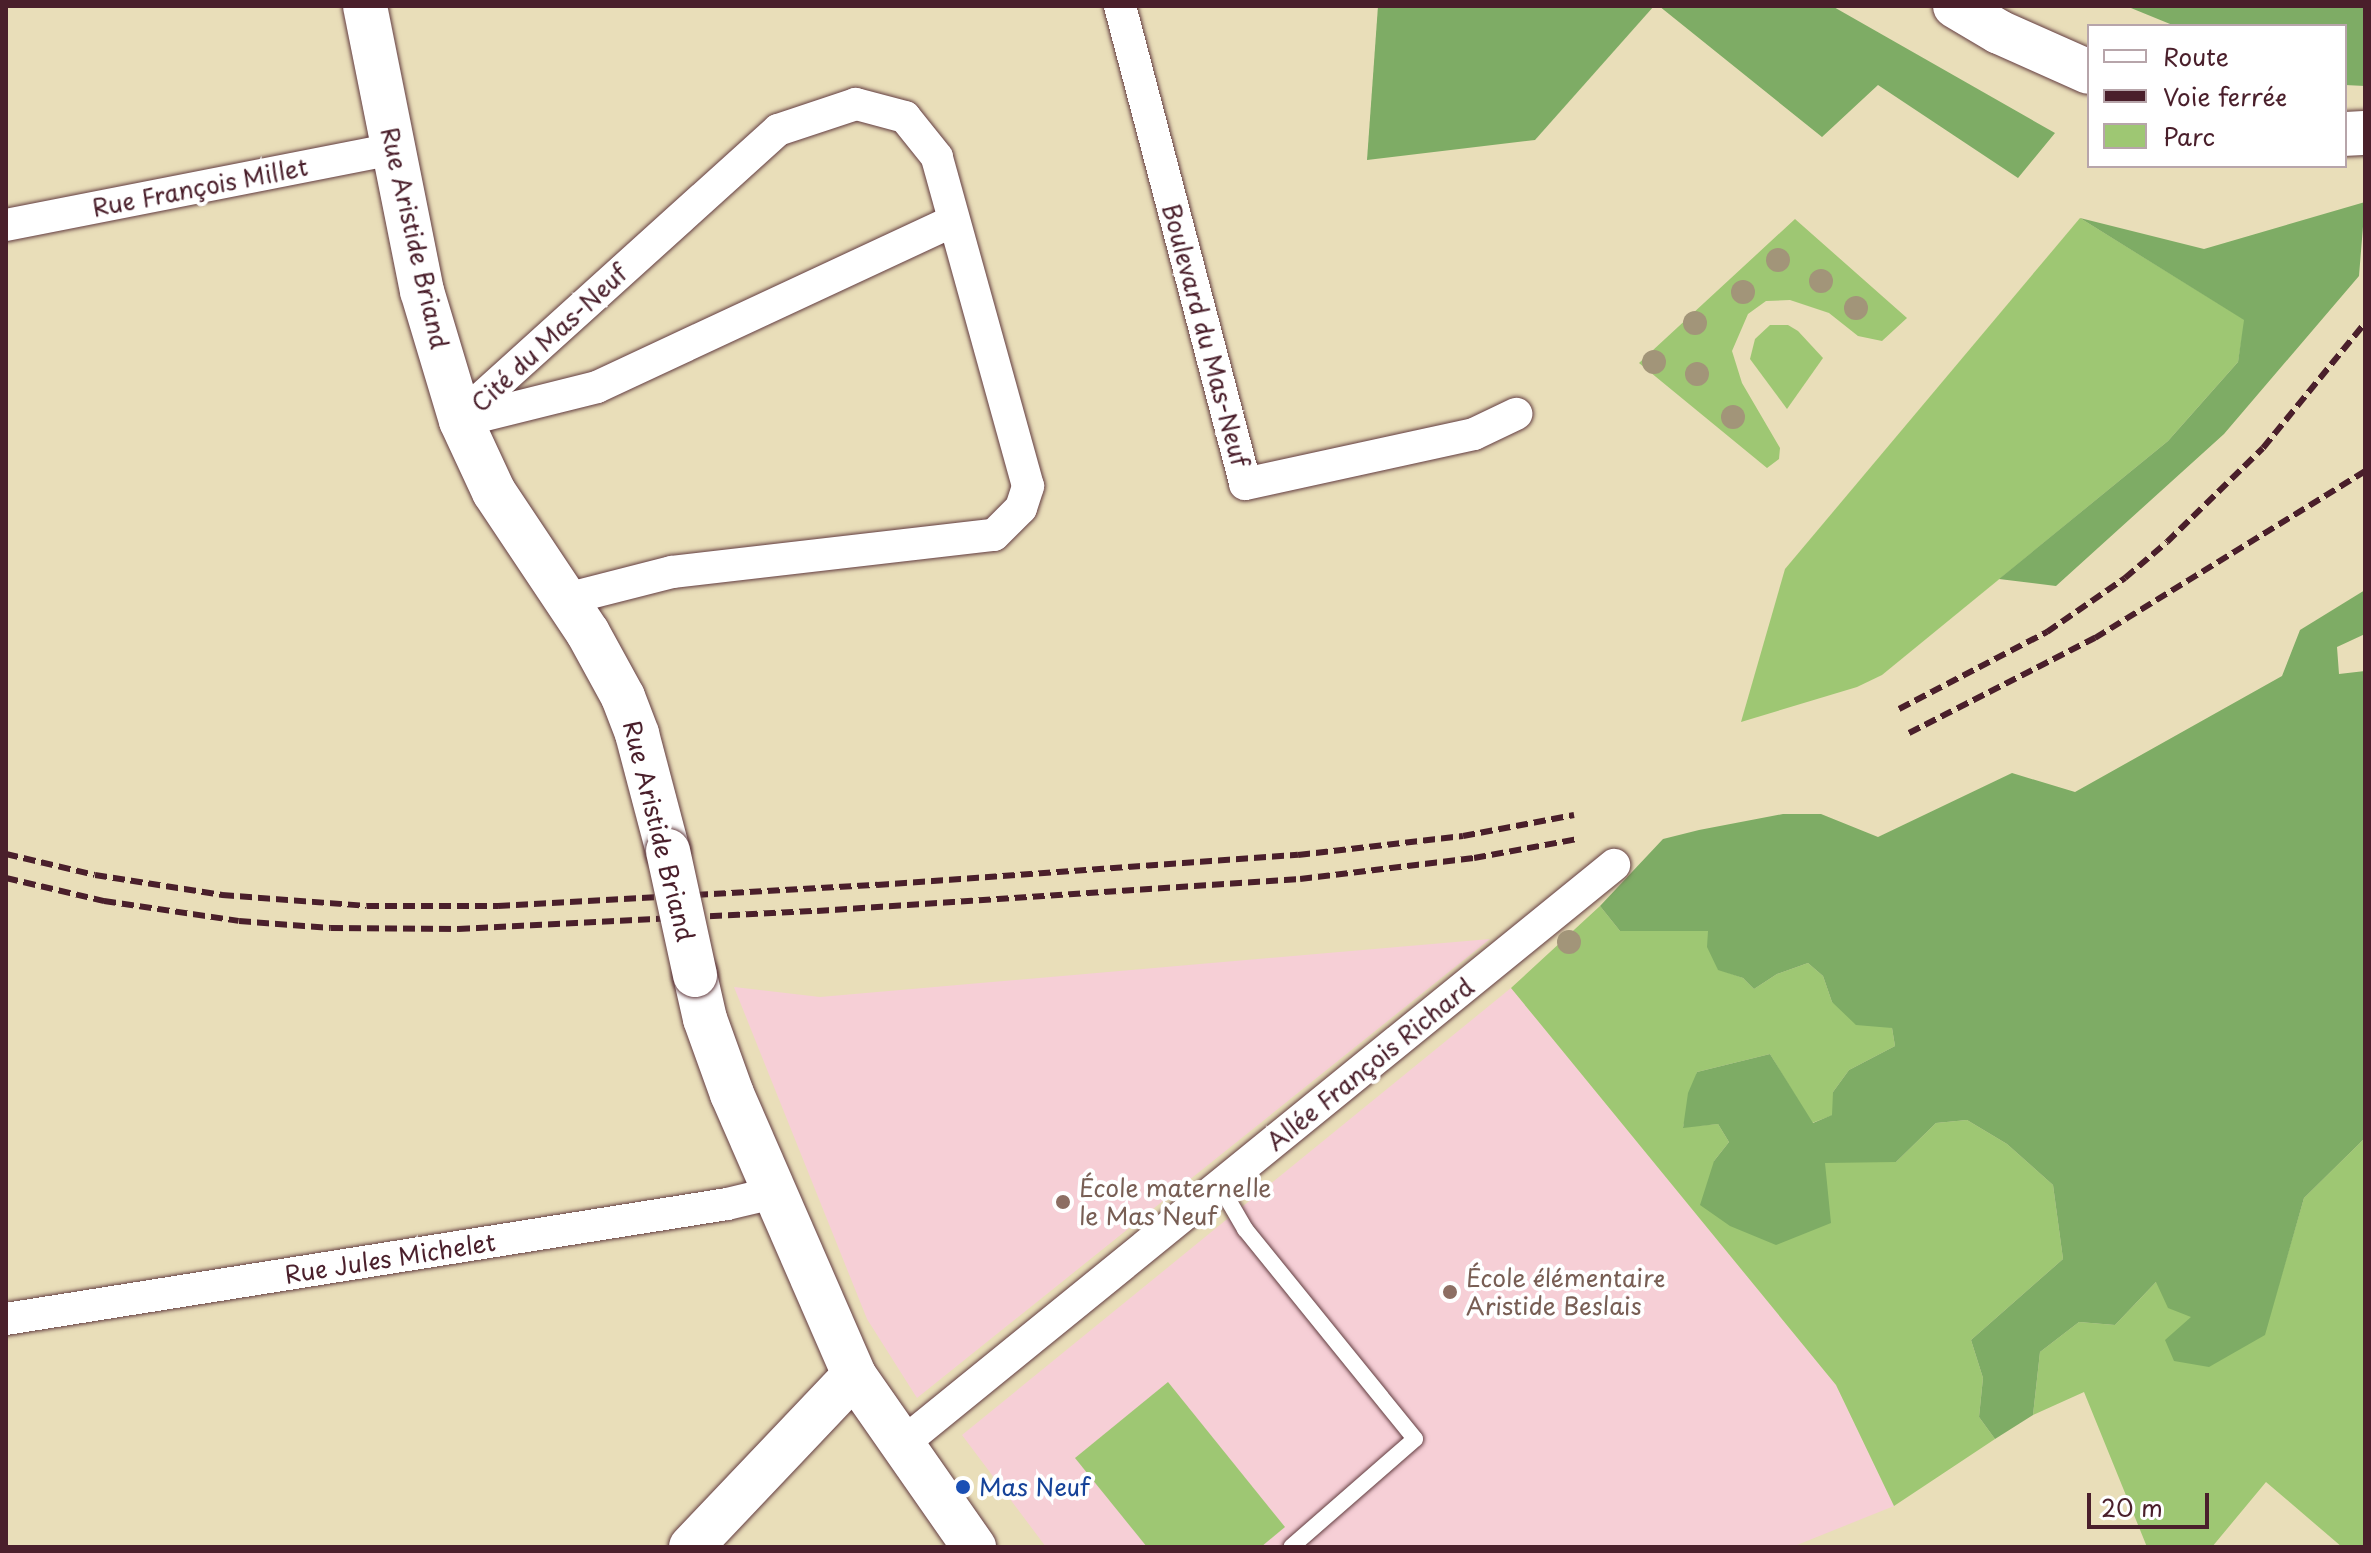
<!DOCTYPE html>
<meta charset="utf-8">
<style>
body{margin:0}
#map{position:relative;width:2371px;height:1553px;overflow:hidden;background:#e9deb9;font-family:"Playpen Sans",sans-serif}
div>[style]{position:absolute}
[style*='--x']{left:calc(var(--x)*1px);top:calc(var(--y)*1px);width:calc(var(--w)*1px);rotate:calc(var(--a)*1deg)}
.built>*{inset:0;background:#f6cfd6}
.green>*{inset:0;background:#9ec773}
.forest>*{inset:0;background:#7eac65}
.roads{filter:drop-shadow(0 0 2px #623c40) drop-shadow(0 0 2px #623c40)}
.lane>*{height:16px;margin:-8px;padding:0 8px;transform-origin:8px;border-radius:8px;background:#fff}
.street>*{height:32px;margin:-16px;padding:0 16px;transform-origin:16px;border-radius:16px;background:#fff}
.secondary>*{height:44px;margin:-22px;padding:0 22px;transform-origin:22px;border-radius:22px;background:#fff}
.highway>*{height:44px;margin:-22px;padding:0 22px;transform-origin:22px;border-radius:22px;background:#fff}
.rail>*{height:6px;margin-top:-3px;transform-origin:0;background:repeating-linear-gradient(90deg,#4a1f2b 0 12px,transparent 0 18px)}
.bridges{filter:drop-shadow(0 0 2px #623c40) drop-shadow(0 0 2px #623c40)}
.secondary-bridge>*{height:44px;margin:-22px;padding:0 22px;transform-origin:22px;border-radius:22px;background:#fff}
.trees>*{width:24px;height:24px;margin:-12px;border-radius:50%;background:#a29579}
.dots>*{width:22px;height:22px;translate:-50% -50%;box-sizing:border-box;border:4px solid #fff;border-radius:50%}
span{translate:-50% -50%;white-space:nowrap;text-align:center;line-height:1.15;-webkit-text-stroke:8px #fff;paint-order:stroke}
.street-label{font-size:24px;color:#4a1f2b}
.education-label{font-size:24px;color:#785e54}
.left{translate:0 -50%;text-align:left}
.transit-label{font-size:24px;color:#164399}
.frame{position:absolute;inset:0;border:8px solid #4a1f2b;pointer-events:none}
.legend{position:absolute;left:2087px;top:24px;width:260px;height:144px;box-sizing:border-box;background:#fff;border:2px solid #b7a5aa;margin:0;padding:10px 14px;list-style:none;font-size:24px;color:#4a1f2b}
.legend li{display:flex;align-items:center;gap:16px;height:40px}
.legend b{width:40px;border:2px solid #b7a5aa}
.scale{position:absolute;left:2087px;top:1493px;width:122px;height:36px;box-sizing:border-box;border:4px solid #4a1f2b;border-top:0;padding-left:10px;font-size:24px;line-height:28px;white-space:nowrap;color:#4a1f2b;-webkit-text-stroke:6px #fff;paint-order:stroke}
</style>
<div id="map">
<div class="built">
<i style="clip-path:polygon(1490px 939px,917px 1398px,867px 1319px,734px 987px,820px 997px)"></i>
<i style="clip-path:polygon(1511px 988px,1836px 1385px,1894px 1506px,1792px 1547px,1046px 1547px,962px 1435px)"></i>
</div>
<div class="green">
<i style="clip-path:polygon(2080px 218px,2245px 320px,2238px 362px,2168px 441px,1882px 675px,1857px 687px,1741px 722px,1785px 569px)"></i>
<i style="clip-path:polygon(1795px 219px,1907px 318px,1882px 341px,1858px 336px,1829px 313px,1790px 300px,1766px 301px,1748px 314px,1732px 351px,1742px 383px,1780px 448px,1779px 459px,1767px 468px,1639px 363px)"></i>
<i style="clip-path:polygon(1770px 325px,1788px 325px,1798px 331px,1823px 358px,1787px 409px,1750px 359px,1755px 339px)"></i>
<i style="clip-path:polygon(1600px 906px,1620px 931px,1708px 931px,1718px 969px,1743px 978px,1754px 989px,1777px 974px,1808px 963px,1823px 976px,1832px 1002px,1892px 1028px,1895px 1046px,1849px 1070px,1833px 1092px,1833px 1115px,1812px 1123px,1770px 1054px,1697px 1072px,1683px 1127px,1718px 1124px,1729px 1142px,1714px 1161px,1896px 1162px,1936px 1123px,1967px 1120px,2007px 1144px,2053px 1185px,2063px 1259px,1971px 1340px,1983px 1378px,1979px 1417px,1995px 1439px,1894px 1506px,1836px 1385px,1511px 988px)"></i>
<i style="clip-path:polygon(2365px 1138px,2365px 1547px,2342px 1547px,2266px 1482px,2212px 1547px,2147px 1547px,2084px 1392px,2033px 1415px,2040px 1352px,2079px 1322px,2115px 1325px,2157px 1281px,2264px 1335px,2304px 1198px)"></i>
<i style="clip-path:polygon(1168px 1382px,1285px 1527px,1261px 1547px,1147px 1547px,1075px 1458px)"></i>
</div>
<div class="forest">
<i style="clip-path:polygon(1378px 6px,1654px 6px,1535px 140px,1367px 160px)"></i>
<i style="clip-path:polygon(1659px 6px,1832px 6px,2055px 133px,2018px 178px,1878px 85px,1822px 137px)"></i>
<i style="clip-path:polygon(2126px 6px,2365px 6px,2365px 86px,2345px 85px,2345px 26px,2175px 26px)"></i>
<i style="clip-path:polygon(2365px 202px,2359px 276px,2224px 434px,2056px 586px,1999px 579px,2168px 441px,2238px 362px,2244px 320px,2080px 218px,2204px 249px)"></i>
<i style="clip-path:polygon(2365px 590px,2365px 634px,2337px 647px,2339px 674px,2365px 671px,2365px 1138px,2304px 1198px,2265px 1335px,2209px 1367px,2174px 1361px,2165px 1340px,2191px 1317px,2168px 1308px,2156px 1282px,2115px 1325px,2079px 1322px,2040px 1352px,2033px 1415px,1995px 1439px,1979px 1417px,1983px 1378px,1971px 1340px,2063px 1259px,2053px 1185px,2007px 1144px,1967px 1120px,1936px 1123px,1896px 1162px,1825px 1163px,1831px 1223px,1776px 1245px,1730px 1226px,1700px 1205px,1714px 1161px,1729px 1142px,1718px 1124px,1683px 1128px,1688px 1093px,1697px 1072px,1770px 1054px,1813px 1123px,1832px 1115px,1833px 1092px,1849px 1070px,1895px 1046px,1892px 1028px,1856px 1025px,1832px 1002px,1823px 976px,1808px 963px,1777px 974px,1754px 989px,1743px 978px,1718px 970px,1707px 947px,1708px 931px,1620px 931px,1600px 906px,1663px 839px,1699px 830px,1783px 814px,1821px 814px,1878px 837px,2012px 773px,2075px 792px,2282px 676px,2300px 630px)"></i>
</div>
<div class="roads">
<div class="lane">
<i style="--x:1220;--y:1186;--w:50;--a:59.8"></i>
<i style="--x:1245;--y:1229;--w:270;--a:51"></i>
<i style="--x:1415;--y:1439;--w:164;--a:138.9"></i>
</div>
<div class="street">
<i style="--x:1120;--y:6;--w:494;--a:75.3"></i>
<i style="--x:1245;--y:484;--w:234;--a:-12.3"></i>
<i style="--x:1474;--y:434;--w:47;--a:-25.5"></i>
<i style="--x:6;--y:225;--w:395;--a:-11.1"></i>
<i style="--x:566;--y:599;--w:109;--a:-14.3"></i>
<i style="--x:672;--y:572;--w:324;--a:-6.6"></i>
<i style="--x:994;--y:535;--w:38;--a:-45"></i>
<i style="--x:1021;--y:508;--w:23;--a:-72"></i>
<i style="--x:1028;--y:486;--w:341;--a:-105.5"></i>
<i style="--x:937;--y:157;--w:51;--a:-128.7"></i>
<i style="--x:905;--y:117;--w:51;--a:-165.1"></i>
<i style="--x:856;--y:104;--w:82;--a:161.6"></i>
<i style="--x:778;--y:130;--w:407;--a:137.9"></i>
<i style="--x:476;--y:403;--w:23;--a:130"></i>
<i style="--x:461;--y:421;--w:140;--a:-14"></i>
<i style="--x:597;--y:387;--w:393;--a:-25"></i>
<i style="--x:6;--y:1319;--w:730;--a:-9.06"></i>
<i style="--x:727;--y:1204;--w:47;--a:-13.4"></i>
<i style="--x:902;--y:1444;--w:918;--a:-39.12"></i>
</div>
<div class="secondary">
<i style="--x:365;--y:6;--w:291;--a:78.7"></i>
<i style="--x:422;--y:291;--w:136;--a:73.3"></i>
<i style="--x:461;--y:421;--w:78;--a:65.1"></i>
<i style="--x:494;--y:492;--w:169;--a:56.3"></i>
<i style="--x:588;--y:633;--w:73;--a:61.3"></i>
<i style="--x:623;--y:697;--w:40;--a:69"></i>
<i style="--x:637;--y:734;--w:121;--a:75.2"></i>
<i style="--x:695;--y:975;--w:45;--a:77.2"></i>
<i style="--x:705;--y:1019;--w:80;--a:70.2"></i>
<i style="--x:732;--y:1094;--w:306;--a:66.5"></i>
<i style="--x:854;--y:1375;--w:210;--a:55.1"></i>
<i style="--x:691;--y:1547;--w:237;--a:-46.5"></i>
</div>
<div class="highway">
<i style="--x:1955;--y:6;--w:51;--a:30.6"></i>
<i style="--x:1999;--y:32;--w:98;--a:24"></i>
<i style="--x:2345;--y:134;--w:20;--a:-3"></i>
</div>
</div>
<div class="rail">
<i style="--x:1899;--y:709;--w:167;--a:-27.5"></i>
<i style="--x:2047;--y:632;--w:95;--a:-34.7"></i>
<i style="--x:2125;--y:578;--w:55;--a:-40.6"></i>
<i style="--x:2167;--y:542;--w:134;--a:-44.4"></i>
<i style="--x:2263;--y:448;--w:161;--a:-50.8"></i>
<i style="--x:1909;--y:733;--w:209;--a:-27.1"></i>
<i style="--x:2095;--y:638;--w:317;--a:-31.7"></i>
<i style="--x:6;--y:854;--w:91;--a:13.3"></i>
<i style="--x:95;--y:875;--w:129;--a:8.9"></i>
<i style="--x:222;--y:895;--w:145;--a:4.3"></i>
<i style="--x:367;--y:906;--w:131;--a:0"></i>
<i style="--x:498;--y:906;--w:380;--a:-3.2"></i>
<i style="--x:877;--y:885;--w:422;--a:-4.1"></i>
<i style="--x:1298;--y:855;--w:166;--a:-6.6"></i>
<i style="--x:1463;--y:836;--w:113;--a:-10.7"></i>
<i style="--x:6;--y:878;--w:101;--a:13.2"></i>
<i style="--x:104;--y:901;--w:136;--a:8.4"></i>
<i style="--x:239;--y:921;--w:92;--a:4.4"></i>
<i style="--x:331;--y:928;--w:127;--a:0.5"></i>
<i style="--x:458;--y:929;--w:359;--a:-2.9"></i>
<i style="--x:817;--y:911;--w:484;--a:-3.8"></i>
<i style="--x:1300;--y:879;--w:175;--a:-6.9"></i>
<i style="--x:1474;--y:858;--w:106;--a:-10.4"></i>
</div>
<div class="bridges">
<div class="secondary-bridge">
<i style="--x:668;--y:851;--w:127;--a:77.7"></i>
</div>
</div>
<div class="trees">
<i style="left:1778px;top:260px"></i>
<i style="left:1821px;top:281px"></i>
<i style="left:1743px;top:292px"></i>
<i style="left:1856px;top:308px"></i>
<i style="left:1695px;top:323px"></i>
<i style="left:1654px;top:362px"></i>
<i style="left:1697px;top:374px"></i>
<i style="left:1733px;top:417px"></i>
<i style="left:1569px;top:942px"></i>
</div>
<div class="dots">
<i style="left:1063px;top:1202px;background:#8d6e63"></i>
<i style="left:1450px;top:1292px;background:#8d6e63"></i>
<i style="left:963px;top:1487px;background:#1a4fb4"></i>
</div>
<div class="street-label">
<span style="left:200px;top:187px;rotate:-11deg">Rue François Millet</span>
<span style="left:415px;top:238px;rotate:77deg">Rue Aristide Briand</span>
<span style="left:1206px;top:335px;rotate:75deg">Boulevard du Mas-Neuf</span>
<span style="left:549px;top:338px;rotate:-43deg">Cité du Mas-Neuf</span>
<span style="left:659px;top:831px;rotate:76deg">Rue Aristide Briand</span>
<span style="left:1370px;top:1064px;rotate:-39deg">Allée François Richard</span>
<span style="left:390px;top:1258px;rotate:-9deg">Rue Jules Michelet</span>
</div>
<div class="education-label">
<span class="left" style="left:1079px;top:1202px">École maternelle<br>le Mas Neuf</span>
<span class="left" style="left:1466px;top:1292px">École élémentaire<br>Aristide Beslais</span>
</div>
<div class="transit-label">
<span class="left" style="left:979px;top:1487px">Mas Neuf</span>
</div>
<div class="frame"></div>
<ul class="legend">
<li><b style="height:10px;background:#fff"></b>Route</li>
<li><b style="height:10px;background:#4a1f2b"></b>Voie ferrée</li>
<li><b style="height:22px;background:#9ec773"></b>Parc</li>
</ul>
<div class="scale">20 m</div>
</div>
